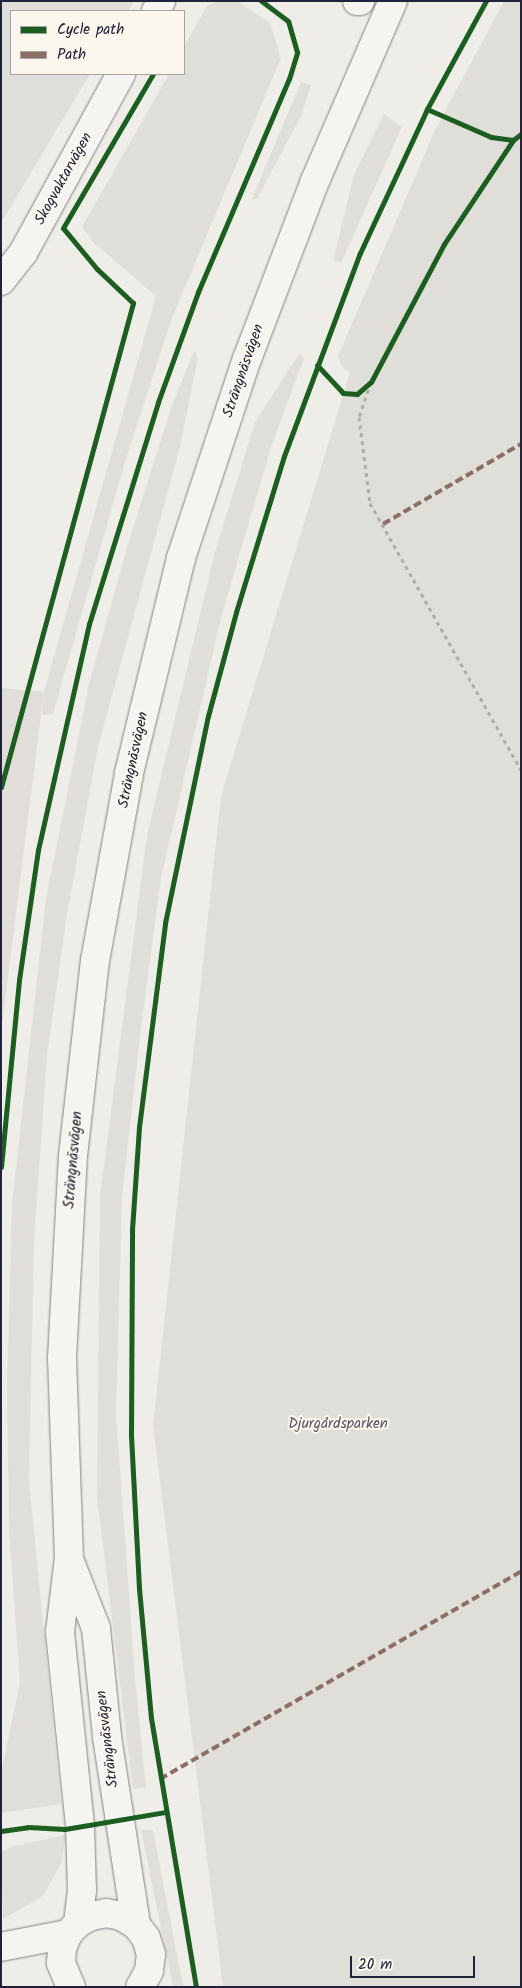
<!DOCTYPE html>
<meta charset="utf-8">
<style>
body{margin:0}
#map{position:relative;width:522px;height:1988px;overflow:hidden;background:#efede8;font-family:Kalam,sans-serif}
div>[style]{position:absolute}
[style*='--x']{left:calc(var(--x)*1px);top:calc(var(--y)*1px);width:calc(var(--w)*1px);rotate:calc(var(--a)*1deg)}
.built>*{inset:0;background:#e1ded9}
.green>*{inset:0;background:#e0ded9}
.path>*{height:3px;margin-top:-1.5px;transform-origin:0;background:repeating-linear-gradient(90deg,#afaeae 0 4px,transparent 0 8px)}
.roads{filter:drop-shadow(0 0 1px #838284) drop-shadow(0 0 1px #838284)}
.street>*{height:28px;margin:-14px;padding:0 14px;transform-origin:14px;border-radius:14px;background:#f5f4f0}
.secondary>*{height:28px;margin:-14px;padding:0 14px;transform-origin:14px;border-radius:14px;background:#f5f4f0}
.quiet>*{height:4px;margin-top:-2px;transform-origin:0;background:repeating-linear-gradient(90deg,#8d6e63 0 8px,transparent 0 12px)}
.cycleway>*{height:5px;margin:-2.5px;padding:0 2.5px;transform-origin:2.5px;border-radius:2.5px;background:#1b5e20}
span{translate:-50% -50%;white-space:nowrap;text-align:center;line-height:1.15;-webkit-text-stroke:4px #fbf7ec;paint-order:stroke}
.street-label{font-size:15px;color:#22223b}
.park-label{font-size:15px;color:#575766}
.frame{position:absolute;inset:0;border:2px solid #22223b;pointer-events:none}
.legend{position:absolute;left:10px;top:10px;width:175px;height:65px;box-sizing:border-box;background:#fbf7ec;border:1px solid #a4a2a5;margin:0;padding:6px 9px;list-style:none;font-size:15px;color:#22223b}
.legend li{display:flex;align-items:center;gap:10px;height:25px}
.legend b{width:25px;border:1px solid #a4a2a5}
.scale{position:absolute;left:350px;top:1956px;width:125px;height:22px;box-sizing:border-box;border:2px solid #22223b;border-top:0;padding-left:6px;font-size:15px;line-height:18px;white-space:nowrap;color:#22223b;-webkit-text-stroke:4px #fbf7ec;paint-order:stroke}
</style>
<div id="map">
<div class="built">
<i style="clip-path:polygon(1px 688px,44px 692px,1px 1032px)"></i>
</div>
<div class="green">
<i style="clip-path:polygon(1px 1px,134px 1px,128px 11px,11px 11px,11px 74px,90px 74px,1px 223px)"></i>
<i style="clip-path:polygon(217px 1px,237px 1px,270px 23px,281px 58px,172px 318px,124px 465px,53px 714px,42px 715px,44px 692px,156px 296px,93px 242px,82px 227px,169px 74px,184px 74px,184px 47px,207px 6px)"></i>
<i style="clip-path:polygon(504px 1px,521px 1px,521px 1987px,223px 1987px,153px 1426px,221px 796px,350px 372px,342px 367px,338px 356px,436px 128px)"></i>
<i style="clip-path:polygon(301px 82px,311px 85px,301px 116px,257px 199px,252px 199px)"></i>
<i style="clip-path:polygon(384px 114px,402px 127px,341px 263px,333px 261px,354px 175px)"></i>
<i style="clip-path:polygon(194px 351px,198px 357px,180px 447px,98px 747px,67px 914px,47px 1056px,34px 1240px,29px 1480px,61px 1804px,1px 1813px,1px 1774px,20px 1682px,9px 1529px,7px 1387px,12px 1204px,46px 898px,89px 684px,128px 544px,172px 405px)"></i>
<i style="clip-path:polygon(299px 354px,304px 358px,271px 447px,221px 618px,161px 878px,141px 1028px,122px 1197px,116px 1415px,135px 1678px,146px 1788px,133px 1789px,97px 1497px,100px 1196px,147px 835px,215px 552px,255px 422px)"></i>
<i style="clip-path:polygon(141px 1830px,153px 1830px,183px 1987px,173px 1987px)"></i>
<i style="clip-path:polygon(66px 1835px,61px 1864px,42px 1897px,3px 1919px,1px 1852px,14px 1846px)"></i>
</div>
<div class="path">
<i style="--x:371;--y:382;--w:37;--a:109"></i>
<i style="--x:359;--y:417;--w:87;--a:82.7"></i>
<i style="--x:370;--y:503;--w:307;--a:60.5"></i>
</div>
<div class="roads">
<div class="street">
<i style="--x:357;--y:1;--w:3;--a:0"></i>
<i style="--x:156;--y:11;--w:11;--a:-63"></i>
<i style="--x:1;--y:281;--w:36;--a:-52"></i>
<i style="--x:23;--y:253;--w:204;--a:-61.3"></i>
<i style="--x:1;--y:1947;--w:68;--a:-11"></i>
</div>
<div class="secondary">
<i style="--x:70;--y:1562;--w:71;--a:68.5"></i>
<i style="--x:96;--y:1628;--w:110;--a:84.2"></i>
<i style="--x:107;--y:1737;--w:190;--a:81.2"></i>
<i style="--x:78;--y:1923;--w:33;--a:-83"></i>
<i style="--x:82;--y:1890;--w:64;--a:-91.8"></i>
<i style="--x:80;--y:1826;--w:195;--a:-95.9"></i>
<i style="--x:60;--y:1632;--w:75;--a:-83.1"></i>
<i style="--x:69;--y:1558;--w:200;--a:-92"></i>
<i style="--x:62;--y:1358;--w:202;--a:-86.9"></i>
<i style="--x:73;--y:1156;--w:196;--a:-83.6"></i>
<i style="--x:95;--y:961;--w:191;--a:-79.7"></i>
<i style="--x:129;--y:773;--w:221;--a:-76.4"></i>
<i style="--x:181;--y:558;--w:210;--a:-71.7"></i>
<i style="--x:247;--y:359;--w:191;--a:-69.1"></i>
<i style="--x:315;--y:181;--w:196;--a:-66.6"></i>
<i style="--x:71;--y:1987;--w:26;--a:-113"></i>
<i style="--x:61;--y:1963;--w:15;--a:-86"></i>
<i style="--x:62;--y:1948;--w:15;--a:-67"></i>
<i style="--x:68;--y:1934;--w:15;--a:-48"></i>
<i style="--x:78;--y:1923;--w:15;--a:-28"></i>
<i style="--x:91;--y:1916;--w:15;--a:-11"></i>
<i style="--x:106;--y:1913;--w:15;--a:11"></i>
<i style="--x:121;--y:1916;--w:17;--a:31"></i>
<i style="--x:136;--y:1925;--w:16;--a:52"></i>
<i style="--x:146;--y:1938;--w:17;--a:73"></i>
<i style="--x:151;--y:1954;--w:17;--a:97"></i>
<i style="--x:149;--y:1971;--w:18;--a:119"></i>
</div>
</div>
<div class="quiet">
<i style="--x:383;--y:524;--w:160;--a:-30.1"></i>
<i style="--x:160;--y:1779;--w:417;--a:-29.9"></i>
</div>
<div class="cycleway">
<i style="--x:427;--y:109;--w:70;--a:23.6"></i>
<i style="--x:491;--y:137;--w:22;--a:8"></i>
<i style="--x:513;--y:140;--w:10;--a:-37"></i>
<i style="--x:317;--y:365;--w:38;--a:47"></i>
<i style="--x:343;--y:393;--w:14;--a:4"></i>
<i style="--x:357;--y:394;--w:18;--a:-41"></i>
<i style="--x:371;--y:382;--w:156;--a:-62.1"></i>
<i style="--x:444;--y:244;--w:125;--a:-56.4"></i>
<i style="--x:1;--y:787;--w:502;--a:-74.74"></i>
<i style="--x:133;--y:303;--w:50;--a:-136.6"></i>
<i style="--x:97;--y:269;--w:53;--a:-129.7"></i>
<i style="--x:63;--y:228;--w:178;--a:-59.7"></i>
<i style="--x:1;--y:1167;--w:188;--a:-84.5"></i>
<i style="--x:19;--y:980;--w:131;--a:-81.7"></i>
<i style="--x:38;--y:850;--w:232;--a:-77.3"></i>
<i style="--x:89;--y:624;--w:232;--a:-72.7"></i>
<i style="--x:158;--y:402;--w:117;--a:-70"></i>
<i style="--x:198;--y:292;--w:232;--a:-66.9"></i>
<i style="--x:289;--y:79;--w:28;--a:-73"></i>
<i style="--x:297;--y:52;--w:32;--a:-106"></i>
<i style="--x:288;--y:21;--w:34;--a:-143"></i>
<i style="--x:1;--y:1831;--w:27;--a:-8"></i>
<i style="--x:28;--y:1827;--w:37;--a:3"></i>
<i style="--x:65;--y:1829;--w:101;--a:-9.6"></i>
<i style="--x:196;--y:1987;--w:273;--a:-99.5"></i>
<i style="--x:151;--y:1718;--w:131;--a:-95.3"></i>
<i style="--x:139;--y:1588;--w:153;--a:-93"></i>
<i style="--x:131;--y:1435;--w:205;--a:-89.7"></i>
<i style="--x:132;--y:1230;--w:103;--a:-86.1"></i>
<i style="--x:139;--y:1127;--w:206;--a:-82.7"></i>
<i style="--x:165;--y:923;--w:211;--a:-78.3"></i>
<i style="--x:208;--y:716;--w:108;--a:-74.9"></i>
<i style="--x:236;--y:612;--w:163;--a:-72.9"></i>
<i style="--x:284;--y:456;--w:217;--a:-69.5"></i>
<i style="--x:360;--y:253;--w:159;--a:-65"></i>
<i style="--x:427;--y:109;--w:123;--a:-61.4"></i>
</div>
<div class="street-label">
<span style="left:64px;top:179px;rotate:-61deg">Skogvaktarvägen</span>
<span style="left:244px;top:371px;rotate:-71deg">Strängnäsvägen</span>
<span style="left:134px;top:760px;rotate:-78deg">Strängnäsvägen</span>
<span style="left:74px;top:1160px;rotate:-85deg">Strängnäsvägen</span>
<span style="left:108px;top:1739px;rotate:-97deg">Strängnäsvägen</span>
</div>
<div class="park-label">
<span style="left:338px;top:1425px">Djurgårdsparken</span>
</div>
<div class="frame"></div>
<ul class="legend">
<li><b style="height:6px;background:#1b5e20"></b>Cycle path</li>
<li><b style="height:6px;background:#8d6e63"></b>Path</li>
</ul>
<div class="scale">20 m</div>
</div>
